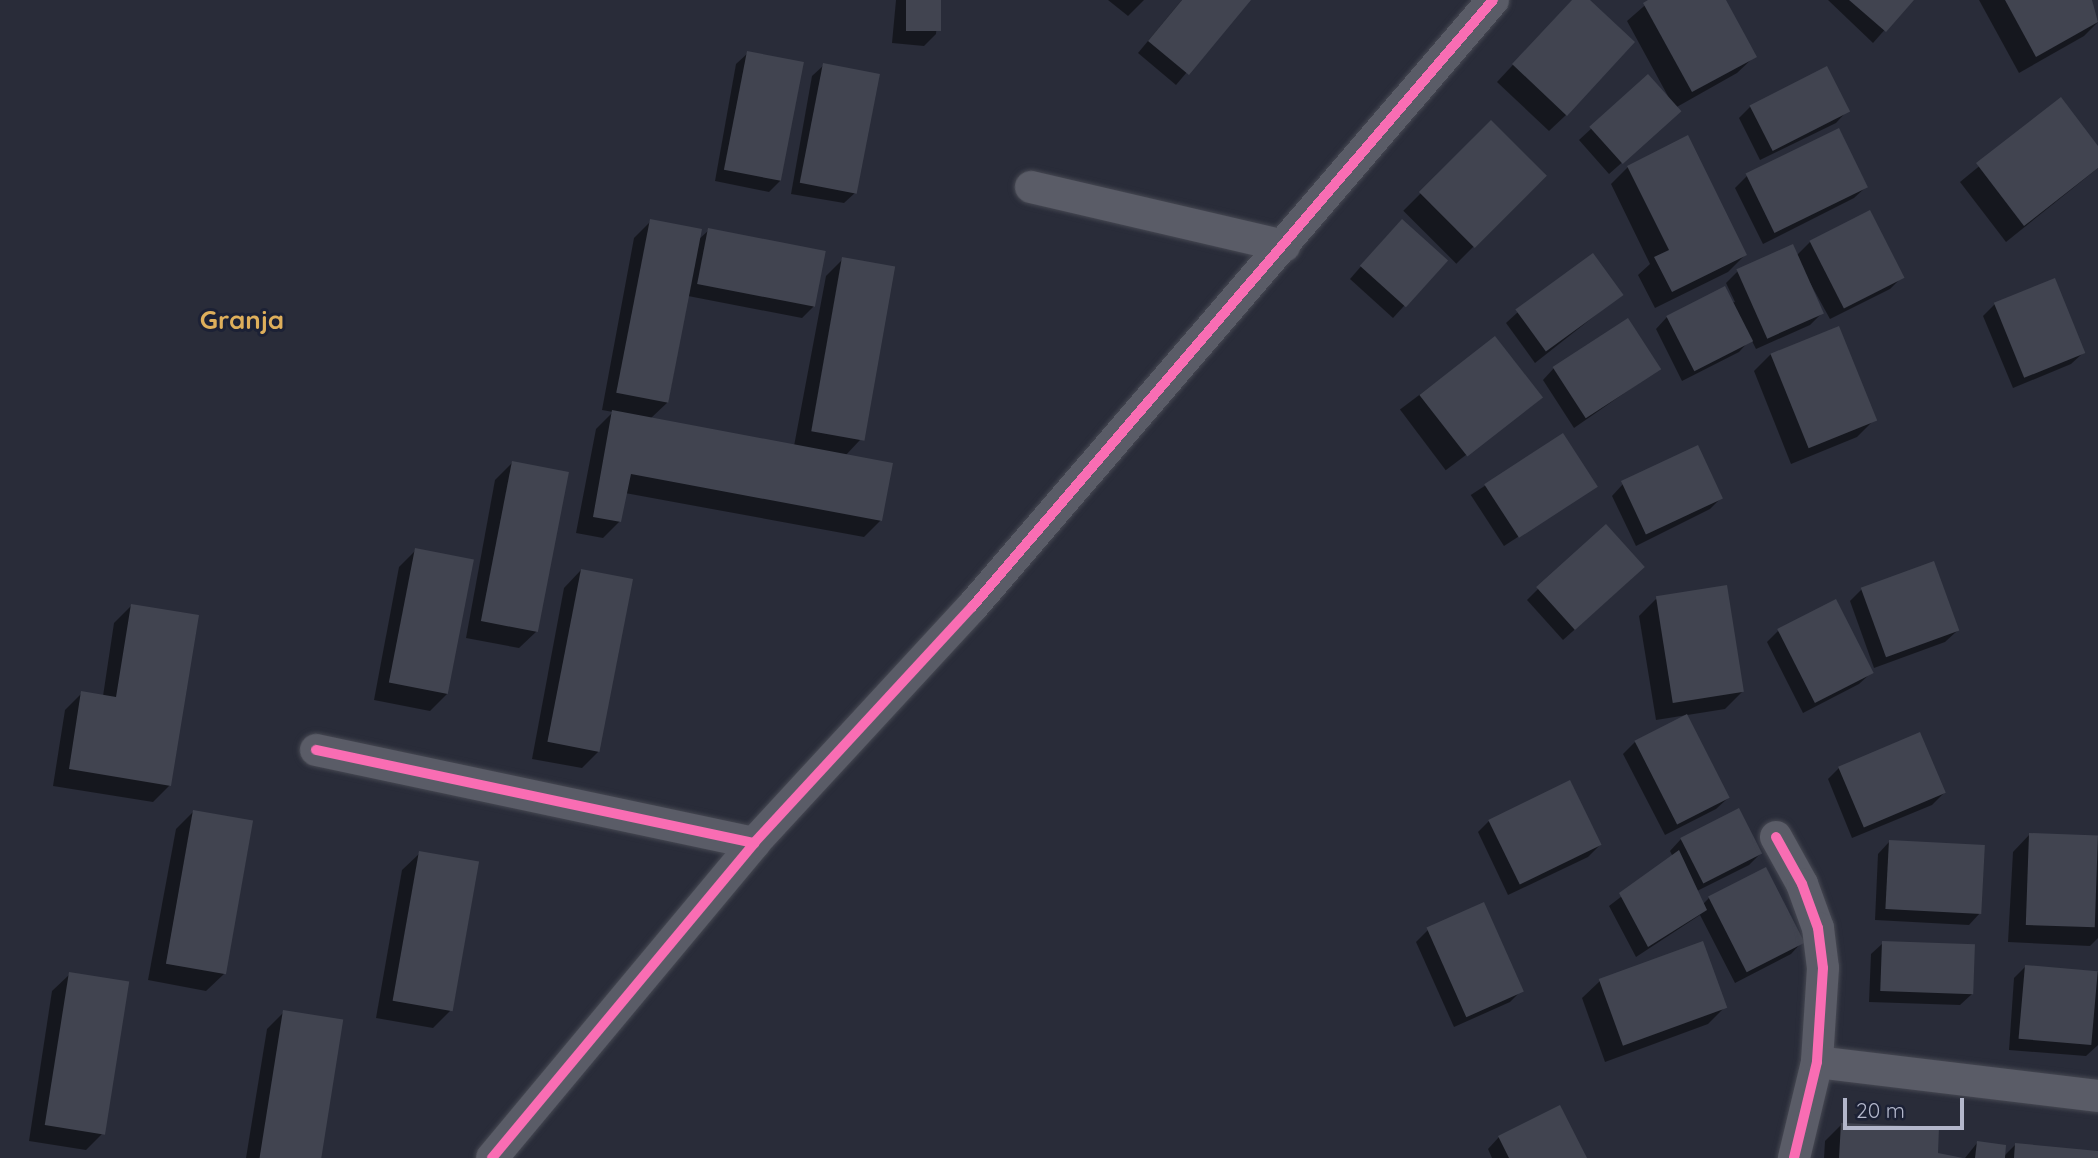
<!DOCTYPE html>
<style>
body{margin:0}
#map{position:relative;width:2098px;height:1158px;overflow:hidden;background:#292c39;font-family:Quicksand,sans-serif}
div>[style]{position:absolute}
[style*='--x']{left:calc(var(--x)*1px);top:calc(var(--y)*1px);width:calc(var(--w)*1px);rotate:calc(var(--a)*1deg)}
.shadow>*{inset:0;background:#0007;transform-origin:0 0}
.building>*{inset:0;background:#414450;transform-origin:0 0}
.roads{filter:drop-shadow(0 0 2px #464852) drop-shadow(0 0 2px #464852)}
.minor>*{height:32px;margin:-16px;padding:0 16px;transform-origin:16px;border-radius:16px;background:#5a5c67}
.cycleway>*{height:10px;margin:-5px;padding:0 5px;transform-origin:5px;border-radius:5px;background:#f96db3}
span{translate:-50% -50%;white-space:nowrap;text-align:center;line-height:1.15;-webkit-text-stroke:6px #1c2135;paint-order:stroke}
.neighbourhood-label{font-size:26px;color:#deaf5b;font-weight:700}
.scale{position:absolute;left:1843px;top:1098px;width:121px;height:32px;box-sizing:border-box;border:4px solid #b3b7cb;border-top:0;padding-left:9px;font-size:21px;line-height:24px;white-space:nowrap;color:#b3b7cb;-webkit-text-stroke:5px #1c2135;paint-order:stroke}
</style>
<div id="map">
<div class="shadow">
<i style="clip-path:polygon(896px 0,939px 0,936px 34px,924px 46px,892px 43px)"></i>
<i style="clip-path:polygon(1108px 0,1144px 0,1128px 16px)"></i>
<i style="clip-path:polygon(1182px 0,1248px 0,1176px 85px,1138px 53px)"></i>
<i style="clip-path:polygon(1573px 0,1587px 0,1566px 115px,1549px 131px,1497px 82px)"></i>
<i style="clip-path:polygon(1651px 0,1724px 0,1755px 56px,1737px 73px,1675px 108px,1667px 123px,1609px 174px,1579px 140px,1648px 76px,1669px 98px,1627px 21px)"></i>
<i style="clip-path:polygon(1828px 0,1911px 0,1873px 43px)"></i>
<i style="clip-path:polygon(1979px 0,2090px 0,2098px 22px,2084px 36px,2019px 73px)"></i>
<i style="clip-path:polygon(748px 53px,781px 180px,769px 192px,715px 181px,736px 64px)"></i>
<i style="clip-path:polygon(824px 65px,856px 192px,844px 203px,791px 194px,812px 76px)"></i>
<i style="clip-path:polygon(2060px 100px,2098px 149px,2098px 168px,2006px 242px,1960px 182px)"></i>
<i style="clip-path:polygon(1751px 106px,1847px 111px,1836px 123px,1760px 160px,1739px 118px)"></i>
<i style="left:1491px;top:123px;width:75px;height:124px;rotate:45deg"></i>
<i style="clip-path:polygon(1628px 167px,1745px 255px,1728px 272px,1655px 308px,1638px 275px,1650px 264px,1611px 184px)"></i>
<i style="clip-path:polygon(1747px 176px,1866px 187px,1854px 198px,1763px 244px,1735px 188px)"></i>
<i style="clip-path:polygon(651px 221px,698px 240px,709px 230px,814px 306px,802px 318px,688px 296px,668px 402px,650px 419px,794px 446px,826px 276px,843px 259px,860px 440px,845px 456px,881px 520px,864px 537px,625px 493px,620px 521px,603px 538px,576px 533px,596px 429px,613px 412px,602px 410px,634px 238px)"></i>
<i style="clip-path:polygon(1390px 233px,1446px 260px,1393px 318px,1350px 279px)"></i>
<i style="clip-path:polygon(1810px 242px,1902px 277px,1890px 289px,1830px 319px,1799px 263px,1822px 313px,1810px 325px,1756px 349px,1751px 339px,1739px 352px,1682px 381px,1656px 329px,1667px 317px,1735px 302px,1726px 283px,1738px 271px,1796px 256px)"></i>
<i style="clip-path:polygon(1621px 295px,1535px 363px,1506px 323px,1518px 312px)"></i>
<i style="clip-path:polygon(1995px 304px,2083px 353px,2071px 364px,2013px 388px,1983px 316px)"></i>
<i style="left:1495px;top:338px;width:76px;height:119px;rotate:53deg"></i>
<i style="clip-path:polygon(1771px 354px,1874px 420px,1857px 437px,1791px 464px,1754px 371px)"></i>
<i style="clip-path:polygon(1554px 368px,1659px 369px,1574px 428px,1543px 380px)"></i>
<i style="left:1563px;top:435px;width:61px;height:110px;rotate:57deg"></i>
<i style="clip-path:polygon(512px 463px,537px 631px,519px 648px,466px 638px,495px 480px)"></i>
<i style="clip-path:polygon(1623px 484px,1721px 498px,1710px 509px,1636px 546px,1612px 496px)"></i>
<i style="clip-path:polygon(416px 550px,447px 694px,430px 711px,374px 700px,399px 567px)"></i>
<i style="clip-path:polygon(581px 570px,599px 751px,582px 768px,532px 759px,564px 588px)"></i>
<i style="clip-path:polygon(1631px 579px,1563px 640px,1527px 600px,1538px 589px)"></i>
<i style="clip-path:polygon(1862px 589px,1957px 631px,1945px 642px,1874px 668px,1850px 601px)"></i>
<i style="clip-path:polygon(1656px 599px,1742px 692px,1725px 709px,1656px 720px,1639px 616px)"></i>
<i style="clip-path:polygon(132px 605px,170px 785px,153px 802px,53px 786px,65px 710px,82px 693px,103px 696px,114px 623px)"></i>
<i style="clip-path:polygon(1778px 631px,1871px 673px,1859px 684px,1803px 713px,1767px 642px)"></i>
<i style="clip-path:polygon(1635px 742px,1728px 798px,1716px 809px,1665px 835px,1623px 754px)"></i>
<i style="clip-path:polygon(1839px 768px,1944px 793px,1932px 805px,1852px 838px,1828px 779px)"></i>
<i style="clip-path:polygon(193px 812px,224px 974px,206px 991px,148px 980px,176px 829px)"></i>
<i style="clip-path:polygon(1490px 820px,1600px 845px,1588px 857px,1508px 895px,1478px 832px)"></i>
<i style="clip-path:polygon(2030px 834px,2098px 837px,2098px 938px,2090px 946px,2008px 942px,2013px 852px)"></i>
<i style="clip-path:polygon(1681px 839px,1760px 854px,1749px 865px,1697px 891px,1703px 904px,1709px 898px,1802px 942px,1791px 954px,1735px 983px,1700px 915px,1636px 957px,1609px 906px,1673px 857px,1670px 851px)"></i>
<i style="clip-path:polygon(1889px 842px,1980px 913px,1969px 925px,1875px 920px,1878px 854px)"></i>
<i style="clip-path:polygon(420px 853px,450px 1011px,433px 1028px,376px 1018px,402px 870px)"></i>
<i style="clip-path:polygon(1428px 930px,1522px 990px,1510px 1002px,1454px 1027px,1416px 942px)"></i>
<i style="clip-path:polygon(1883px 943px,1972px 994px,1960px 1005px,1869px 1002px,1871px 954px)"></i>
<i style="clip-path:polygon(1702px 944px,1725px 1007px,1708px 1024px,1605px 1062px,1582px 998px,1600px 981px)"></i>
<i style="clip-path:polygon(2026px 966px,2098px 972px,2098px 1045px,2086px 1056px,2009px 1050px,2014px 978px)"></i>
<i style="clip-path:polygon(70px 974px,103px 1133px,86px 1150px,29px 1141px,52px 991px)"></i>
<i style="clip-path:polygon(284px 1012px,319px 1158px,246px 1158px,267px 1029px)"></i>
<i style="clip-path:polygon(1842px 1124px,1936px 1155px,1961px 1158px,1824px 1158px,1825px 1141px)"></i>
<i style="clip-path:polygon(1499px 1137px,1585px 1158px,1492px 1158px,1488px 1149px)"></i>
<i style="clip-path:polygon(1977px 1143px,2003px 1157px,2016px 1144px,2098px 1153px,2098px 1158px,1965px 1158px)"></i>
</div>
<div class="building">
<i style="left:906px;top:0;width:35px;height:31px"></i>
<i style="clip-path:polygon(1182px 0,1251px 0,1189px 75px,1148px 41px)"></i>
<i style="clip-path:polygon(1572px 0,1590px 0,1635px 42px,1567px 116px,1512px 64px)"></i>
<i style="clip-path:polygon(1648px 0,1726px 0,1757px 57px,1692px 92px,1643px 3px)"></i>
<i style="clip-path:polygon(1849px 0,1914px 0,1886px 32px)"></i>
<i style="clip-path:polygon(2005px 0,2092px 0,2098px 22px,2036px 57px)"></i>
<i style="left:747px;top:51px;width:58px;height:121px;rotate:11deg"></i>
<i style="left:823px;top:63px;width:58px;height:122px;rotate:11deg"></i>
<i style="left:1827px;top:66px;width:51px;height:87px;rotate:63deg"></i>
<i style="left:1648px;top:74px;width:50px;height:79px;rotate:48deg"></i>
<i style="clip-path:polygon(2061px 97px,2098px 146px,2098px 168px,2024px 226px,1976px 163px)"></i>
<i style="left:1491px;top:120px;width:79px;height:102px;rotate:45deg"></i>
<i style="left:1839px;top:128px;width:66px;height:104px;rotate:64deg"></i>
<i style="clip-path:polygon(1688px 135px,1747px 255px,1672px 292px,1654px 257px,1669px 250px,1627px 166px)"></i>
<i style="left:1870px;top:210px;width:76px;height:68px;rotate:63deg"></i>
<i style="left:650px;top:219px;width:53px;height:177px;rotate:11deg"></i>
<i style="left:1402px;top:219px;width:62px;height:63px;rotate:42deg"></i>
<i style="left:708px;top:228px;width:120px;height:57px;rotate:11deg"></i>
<i style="left:1793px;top:244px;width:76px;height:62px;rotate:66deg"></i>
<i style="left:1593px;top:253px;width:52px;height:96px;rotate:54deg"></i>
<i style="left:842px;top:257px;width:54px;height:177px;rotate:10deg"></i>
<i style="left:2055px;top:278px;width:81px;height:66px;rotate:68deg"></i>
<i style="left:1725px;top:286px;width:62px;height:66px;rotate:63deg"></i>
<i style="left:1628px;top:318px;width:61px;height:90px;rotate:57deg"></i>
<i style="left:1839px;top:326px;width:102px;height:74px;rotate:68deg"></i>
<i style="left:1495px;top:336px;width:78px;height:96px;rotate:52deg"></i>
<i style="clip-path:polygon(612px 410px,893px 463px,882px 521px,631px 474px,621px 522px,593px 517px)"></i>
<i style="left:1563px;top:433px;width:64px;height:94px;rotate:57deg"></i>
<i style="left:1698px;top:445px;width:59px;height:85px;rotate:65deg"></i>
<i style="left:512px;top:461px;width:58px;height:163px;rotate:11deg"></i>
<i style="left:1606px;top:524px;width:58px;height:94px;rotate:48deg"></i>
<i style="left:415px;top:548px;width:60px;height:137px;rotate:11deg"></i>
<i style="left:1934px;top:561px;width:74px;height:78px;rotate:70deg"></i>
<i style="left:581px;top:569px;width:53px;height:176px;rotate:11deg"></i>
<i style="left:1727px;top:585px;width:108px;height:72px;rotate:81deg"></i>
<i style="left:1836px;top:599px;width:83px;height:66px;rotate:63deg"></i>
<i style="clip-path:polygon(131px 604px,199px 615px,171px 786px,69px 769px,81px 691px,116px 697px)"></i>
<i style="left:1687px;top:714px;width:94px;height:59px;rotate:63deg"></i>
<i style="left:1920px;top:732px;width:66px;height:89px;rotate:67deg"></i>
<i style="left:1570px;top:780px;width:72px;height:91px;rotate:64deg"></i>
<i style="left:1739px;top:808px;width:51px;height:66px;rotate:63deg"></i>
<i style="left:193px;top:810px;width:61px;height:156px;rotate:10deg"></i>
<i style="left:2029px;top:833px;width:69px;height:92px;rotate:2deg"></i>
<i style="left:1889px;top:840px;width:96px;height:69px;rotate:3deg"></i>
<i style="clip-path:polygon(1679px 850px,1707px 910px,1648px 947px,1619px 893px)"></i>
<i style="left:419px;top:851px;width:61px;height:152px;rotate:10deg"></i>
<i style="left:1766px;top:867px;width:85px;height:65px;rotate:63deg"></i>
<i style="left:1484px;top:902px;width:98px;height:63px;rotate:66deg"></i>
<i style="left:1703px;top:941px;width:71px;height:111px;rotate:70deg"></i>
<i style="left:1882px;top:941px;width:93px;height:50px;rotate:2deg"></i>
<i style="left:2025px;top:965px;width:73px;height:74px;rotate:5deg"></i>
<i style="left:69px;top:972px;width:61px;height:155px;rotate:9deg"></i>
<i style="left:283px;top:1010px;width:61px;height:150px;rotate:9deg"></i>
<i style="clip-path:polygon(1560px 1105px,1587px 1158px,1509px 1158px,1498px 1136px)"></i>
<i style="clip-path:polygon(1841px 1123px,1939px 1127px,1938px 1153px,1963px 1158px,1839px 1158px)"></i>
<i style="clip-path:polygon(1977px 1141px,2006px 1145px,2005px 1158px,1975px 1158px)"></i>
<i style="clip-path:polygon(2015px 1143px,2098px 1151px,2098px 1158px,2014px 1158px)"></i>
</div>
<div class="roads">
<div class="minor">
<i style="--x:1031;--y:187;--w:260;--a:13.1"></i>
<i style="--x:316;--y:750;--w:448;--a:12"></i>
<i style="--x:1776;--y:837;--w:54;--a:61"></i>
<i style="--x:1802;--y:884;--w:47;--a:70"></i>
<i style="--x:1818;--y:928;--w:40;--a:82.9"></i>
<i style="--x:1823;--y:968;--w:94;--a:93.7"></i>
<i style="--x:1817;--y:1062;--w:99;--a:103.5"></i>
<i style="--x:1817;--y:1062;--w:283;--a:6.9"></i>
<i style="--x:492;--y:1158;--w:410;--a:-50.2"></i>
<i style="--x:754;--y:843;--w:321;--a:-47.3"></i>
<i style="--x:972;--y:607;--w:800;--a:-49.36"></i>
</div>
</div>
<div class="cycleway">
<i style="--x:316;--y:750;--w:448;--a:12"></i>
<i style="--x:1776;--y:837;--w:54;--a:61"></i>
<i style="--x:1802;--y:884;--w:47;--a:70"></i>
<i style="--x:1818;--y:928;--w:40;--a:82.9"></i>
<i style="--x:1823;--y:968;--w:94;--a:93.7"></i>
<i style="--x:1817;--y:1062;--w:99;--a:103.5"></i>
<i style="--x:492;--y:1158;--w:410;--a:-50.2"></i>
<i style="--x:754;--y:843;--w:321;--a:-47.3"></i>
<i style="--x:972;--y:607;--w:800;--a:-49.36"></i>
</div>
<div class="neighbourhood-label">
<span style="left:242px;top:320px">Granja</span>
</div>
<div class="scale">20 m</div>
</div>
